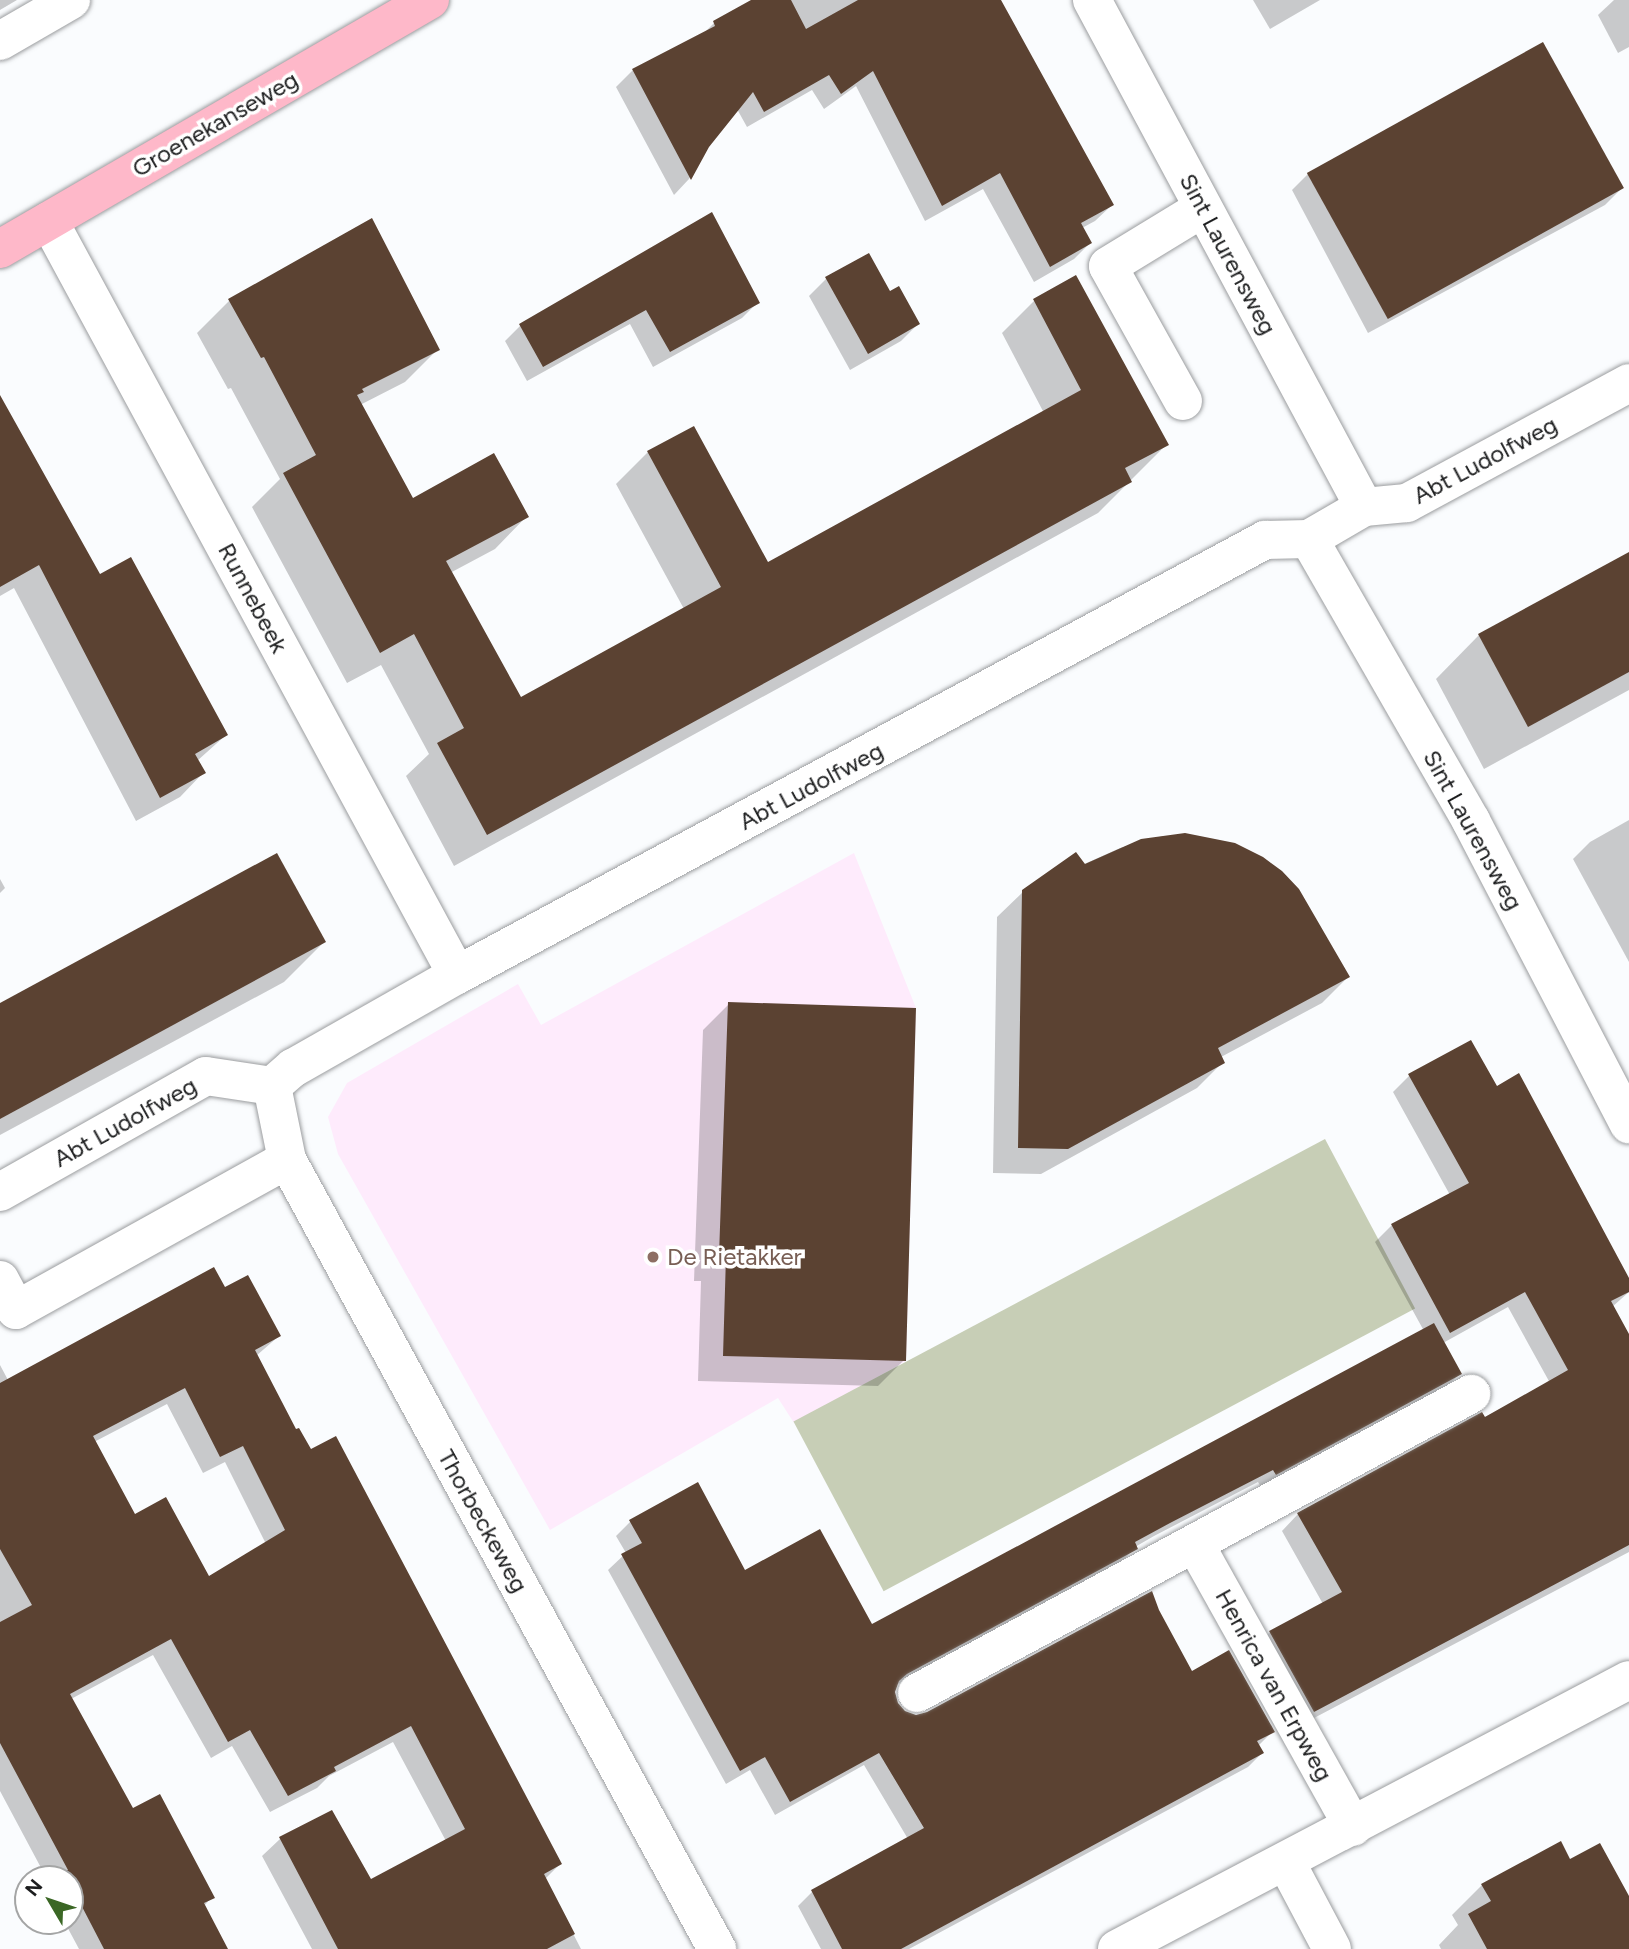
<!DOCTYPE html>
<style>
body{margin:0}
#map{position:relative;width:1629px;height:1949px;overflow:hidden;background:#fafcfe;font-family:Figtree,sans-serif}
div>[style]{position:absolute}
[style*='--x']{left:calc(var(--x)*1px);top:calc(var(--y)*1px);width:calc(var(--w)*1px);rotate:calc(var(--a)*1deg)}
.education>*{inset:0;background:#feebfc}
.green>*{inset:0;background:#c7ceb6;transform-origin:0 0}
.shadow>*{inset:0;background:#0003}
.building>*{inset:0;background:#5b4232;transform-origin:0 0}
.roads{filter:drop-shadow(0 0 2px #9b9d9f) drop-shadow(0 0 2px #9b9d9f)}
.minor>*{height:38px;margin:-19px;padding:0 19px;transform-origin:19px;border-radius:19px;background:#fff}
.major>*{height:38px;margin:-19px;padding:0 19px;transform-origin:19px;border-radius:19px;background:#feb8c9}
.dots>*{width:19px;height:19px;translate:-50% -50%;box-sizing:border-box;border:4px solid #fff;border-radius:50%}
span{translate:-50% -50%;white-space:nowrap;text-align:center;line-height:1.15;-webkit-text-stroke:7px #fff;paint-order:stroke}
.street-label{font-size:24px;color:#1c1d1e}
.education-label{font-size:24px;color:#785e54}
.left{translate:0 -50%;text-align:left}
.north{position:absolute;left:14px;top:1865px;width:70px;height:70px;box-sizing:border-box;background:#fff;border:2px solid #a4a5a5;border-radius:50%;rotate:309deg;font-size:19px;font-weight:700;line-height:28px;text-align:center;color:#1c1d1e}
.north::after{content:'';display:block;margin:auto;width:24px;height:32px;background:#3b6725;clip-path:polygon(50% 0,100% 100%,50% 72%,0 100%)}
</style>
<div id="map">
<div class="education">
<i style="clip-path:polygon(854px 853px,916px 1008px,906px 1361px,794px 1423px,778px 1398px,550px 1530px,338px 1154px,328px 1117px,347px 1083px,518px 984px,541px 1025px)"></i>
</div>
<div class="green">
<i style="left:1325px;top:1139px;width:192px;height:602px;rotate:62deg"></i>
</div>
<div class="shadow">
<i style="clip-path:polygon(0 0,17px 0,0 10px)"></i>
<i style="clip-path:polygon(754px 0,999px 0,1112px 205px,1095px 221px,1082px 228px,1090px 243px,1074px 259px,1034px 282px,983px 189px,925px 221px,856px 86px,824px 109px,812px 90px,747px 127px,737px 109px,708px 146px,689px 179px,674px 195px,616px 87px,633px 70px,702px 35px,714px 23px)"></i>
<i style="clip-path:polygon(1253px 0,1320px 0,1270px 29px)"></i>
<i style="clip-path:polygon(1614px 0,1629px 0,1629px 47px,1618px 53px,1598px 15px)"></i>
<i style="clip-path:polygon(1308px 174px,1621px 189px,1605px 205px,1368px 333px,1292px 190px)"></i>
<i style="clip-path:polygon(711px 215px,758px 302px,742px 318px,653px 367px,630px 324px,527px 381px,505px 341px,521px 325px)"></i>
<i style="clip-path:polygon(371px 221px,437px 350px,405px 382px,360px 405px,412px 501px,527px 516px,495px 549px,450px 573px,520px 699px,684px 609px,616px 484px,648px 452px,767px 565px,1044px 413px,1002px 333px,1034px 301px,1076px 277px,1167px 444px,1098px 513px,454px 866px,406px 776px,429px 754px,381px 665px,347px 683px,252px 507px,280px 479px,231px 388px,228px 389px,197px 333px,229px 301px)"></i>
<i style="clip-path:polygon(826px 279px,889px 293px,918px 324px,901px 341px,850px 370px,809px 296px)"></i>
<i style="clip-path:polygon(0 431px,99px 577px,226px 735px,197px 761px,203px 773px,180px 797px,136px 821px,14px 588px,0 596px)"></i>
<i style="clip-path:polygon(1629px 554px,1629px 690px,1484px 769px,1436px 679px,1479px 635px)"></i>
<i style="clip-path:polygon(1629px 820px,1629px 962px,1573px 859px,1590px 842px)"></i>
<i style="clip-path:polygon(1163px 836px,1348px 977px,1322px 1003px,1221px 1057px,1223px 1062px,1197px 1088px,1041px 1174px,993px 1173px,997px 917px,1024px 891px,1120px 848px)"></i>
<i style="clip-path:polygon(0 879px,5px 888px,0 893px)"></i>
<i style="clip-path:polygon(324px 942px,284px 982px,0 1135px,0 1005px)"></i>
<i style="clip-path:polygon(729px 1004px,904px 1360px,878px 1386px,698px 1381px,701px 1281px,694px 1281px,703px 1030px)"></i>
<i style="clip-path:polygon(1409px 1076px,1496px 1088px,1629px 1282px,1629px 1292px,1612px 1307px,1629px 1338px,1629px 1552px,1297px 1727px,1253px 1649px,1270px 1632px,1323px 1604px,1282px 1531px,1298px 1514px,1550px 1383px,1508px 1307px,1443px 1343px,1460px 1374px,1445px 1388px,1261px 1487px,1258px 1482px,1154px 1536px,1135px 1547px,1121px 1563px,896px 1685px,893px 1692px,897px 1705px,905px 1713px,916px 1717px,927px 1714px,1158px 1611px,1192px 1673px,1273px 1731px,1258px 1746px,1262px 1753px,1248px 1767px,909px 1949px,821px 1949px,798px 1906px,812px 1892px,908px 1839px,864px 1765px,775px 1815px,750px 1770px,726px 1784px,608px 1570px,626px 1553px,616px 1536px,630px 1522px,697px 1485px,744px 1573px,871px 1627px,1424px 1331px,1375px 1242px,1392px 1225px,1450px 1195px,1393px 1092px)"></i>
<i style="clip-path:polygon(evenodd,224px 1290px,279px 1336px,256px 1356px,295px 1432px,560px 1864px,545px 1879px,581px 1949px,312px 1949px,262px 1856px,280px 1839px,331px 1812px,370px 1882px,446px 1841px,393px 1742px,329px 1776px,317px 1788px,270px 1812px,232px 1746px,211px 1758px,153px 1655px,71px 1699px,132px 1810px,212px 1897px,204px 1906px,226px 1949px,79px 1949px,64px 1921px,70px 1921px,70px 1879px,47px 1879px,0 1791px,0 1365px,8px 1380px,224px 1290px,167px 1404px,203px 1473px,225px 1462px,266px 1544px,208px 1579px,134px 1516px,94px 1442px,167px 1404px)"></i>
<i style="clip-path:polygon(1570px 1862px,1629px 1900px,1629px 1949px,1441px 1949px,1439px 1945px,1458px 1925px,1452px 1915px,1482px 1885px)"></i>
</div>
<div class="building">
<i style="clip-path:polygon(751px 0,791px 0,806px 29px,858px 0,1001px 0,1114px 205px,1081px 223px,1092px 243px,1050px 267px,1000px 173px,942px 206px,873px 71px,841px 94px,829px 75px,764px 112px,753px 92px,709px 147px,691px 180px,632px 69px,715px 26px,713px 21px)"></i>
<i style="left:1543px;top:42px;width:167px;height:270px;rotate:61deg"></i>
<i style="clip-path:polygon(712px 212px,760px 303px,670px 352px,646px 310px,543px 367px,519px 324px)"></i>
<i style="clip-path:polygon(372px 218px,440px 350px,362px 389px,364px 392px,357px 395px,413px 498px,494px 453px,504px 471px,529px 517px,446px 561px,521px 697px,721px 587px,647px 451px,694px 426px,768px 562px,1081px 390px,1033px 299px,1076px 275px,1169px 445px,1125px 468px,1132px 482px,487px 835px,437px 743px,464px 728px,414px 634px,380px 653px,283px 473px,316px 455px,264px 357px,261px 358px,228px 299px)"></i>
<i style="clip-path:polygon(869px 253px,890px 291px,899px 286px,920px 324px,868px 354px,825px 277px)"></i>
<i style="clip-path:polygon(0 395px,100px 574px,131px 557px,228px 735px,195px 754px,206px 773px,160px 798px,39px 565px,0 587px)"></i>
<i style="clip-path:polygon(1629px 552px,1629px 672px,1528px 727px,1478px 634px)"></i>
<i style="clip-path:polygon(1185px 833px,1235px 843px,1263px 857px,1282px 871px,1299px 889px,1350px 977px,1218px 1048px,1225px 1063px,1068px 1149px,1018px 1148px,1022px 890px,1076px 852px,1085px 864px,1141px 839px)"></i>
<i style="clip-path:polygon(277px 853px,326px 942px,0 1119px,0 1003px)"></i>
<i style="clip-path:polygon(728px 1002px,916px 1008px,906px 1361px,723px 1356px,726px 1256px,719px 1255px)"></i>
<i style="clip-path:polygon(1471px 1040px,1497px 1086px,1519px 1073px,1629px 1278px,1629px 1292px,1611px 1301px,1629px 1334px,1629px 1545px,1314px 1712px,1269px 1631px,1342px 1592px,1297px 1513px,1482px 1412px,1485px 1417px,1568px 1370px,1525px 1292px,1450px 1333px,1391px 1224px,1469px 1183px,1408px 1074px)"></i>
<i style="clip-path:polygon(evenodd,214px 1267px,225px 1287px,248px 1275px,281px 1336px,255px 1350px,296px 1429px,299px 1428px,311px 1449px,336px 1436px,562px 1864px,544px 1874px,575px 1934px,547px 1949px,338px 1949px,279px 1837px,332px 1810px,371px 1879px,465px 1829px,411px 1726px,334px 1767px,336px 1771px,288px 1796px,250px 1730px,228px 1742px,171px 1639px,70px 1694px,133px 1808px,160px 1794px,215px 1898px,204px 1903px,228px 1949px,104px 1949px,64px 1872px,68px 1870px,0 1743px,0 1622px,32px 1605px,0 1549px,0 1383px,214px 1267px,185px 1388px,220px 1457px,243px 1446px,285px 1530px,209px 1576px,166px 1497px,135px 1514px,93px 1436px,185px 1388px)"></i>
<i style="clip-path:polygon(1434px 1323px,1462px 1374px,1276px 1475px,1273px 1470px,1170px 1523px,1135px 1542px,1138px 1549px,907px 1674px,899px 1681px,895px 1692px,898px 1703px,905px 1711px,916px 1715px,927px 1712px,1152px 1591px,1159px 1610px,1192px 1671px,1229px 1650px,1275px 1732px,1257px 1741px,1264px 1753px,901px 1949px,842px 1949px,811px 1890px,924px 1828px,879px 1753px,790px 1802px,765px 1757px,740px 1771px,621px 1554px,642px 1543px,629px 1520px,698px 1482px,745px 1570px,820px 1529px,872px 1624px)"></i>
<i style="clip-path:polygon(1561px 1841px,1570px 1859px,1600px 1843px,1629px 1896px,1629px 1949px,1487px 1949px,1468px 1914px,1491px 1901px,1481px 1884px)"></i>
</div>
<div class="roads">
<div class="minor">
<i style="--x:1092;--y:0;--w:575;--a:61.79"></i>
<i style="--x:0;--y:41;--w:82;--a:-30"></i>
<i style="--x:49;--y:221;--w:857;--a:61.58"></i>
<i style="--x:1183;--y:401;--w:154;--a:-119.1"></i>
<i style="--x:1108;--y:266;--w:111;--a:-31.4"></i>
<i style="--x:1309;--y:539;--w:325;--a:60.1"></i>
<i style="--x:1471;--y:821;--w:342;--a:62.5"></i>
<i style="--x:272;--y:1086;--w:76;--a:78.5"></i>
<i style="--x:287;--y:1160;--w:899;--a:61.41"></i>
<i style="--x:0;--y:1192;--w:236;--a:-29.4"></i>
<i style="--x:206;--y:1076;--w:67;--a:8.6"></i>
<i style="--x:272;--y:1086;--w:28;--a:-41"></i>
<i style="--x:293;--y:1068;--w:189;--a:-29.6"></i>
<i style="--x:457;--y:975;--w:918;--a:-28.3"></i>
<i style="--x:1265;--y:540;--w:44;--a:-1.3"></i>
<i style="--x:1309;--y:539;--w:64;--a:-30.2"></i>
<i style="--x:1364;--y:507;--w:43;--a:-5.3"></i>
<i style="--x:1407;--y:503;--w:252;--a:-28.4"></i>
<i style="--x:0;--y:1280;--w:34;--a:62"></i>
<i style="--x:16;--y:1310;--w:310;--a:-29"></i>
<i style="--x:1195;--y:1544;--w:324;--a:60.8"></i>
<i style="--x:917;--y:1693;--w:630;--a:-28.36"></i>
<i style="--x:1286;--y:1862;--w:98;--a:62.1"></i>
<i style="--x:1117;--y:1949;--w:578;--a:-27.72"></i>
</div>
<div class="major">
<i style="--x:0;--y:249;--w:497;--a:-30.1"></i>
</div>
</div>
<div class="dots">
<i style="left:653px;top:1257px;background:#8d6e63"></i>
</div>
<div class="street-label">
<span style="left:215px;top:124px;rotate:-30deg">Groenekanseweg</span>
<span style="left:1228px;top:254px;rotate:62deg">Sint Laurensweg</span>
<span style="left:1485px;top:460px;rotate:-28deg">Abt Ludolfweg</span>
<span style="left:253px;top:598px;rotate:62deg">Runnebeek</span>
<span style="left:811px;top:786px;rotate:-28deg">Abt Ludolfweg</span>
<span style="left:1473px;top:830px;rotate:61deg">Sint Laurensweg</span>
<span style="left:125px;top:1122px;rotate:-29deg">Abt Ludolfweg</span>
<span style="left:483px;top:1521px;rotate:61deg">Thorbeckeweg</span>
<span style="left:1274px;top:1685px;rotate:61deg">Henrica van Erpweg</span>
</div>
<div class="education-label">
<span class="left" style="left:667px;top:1257px">De Rietakker</span>
</div>
<div class="north">N</div>
</div>
